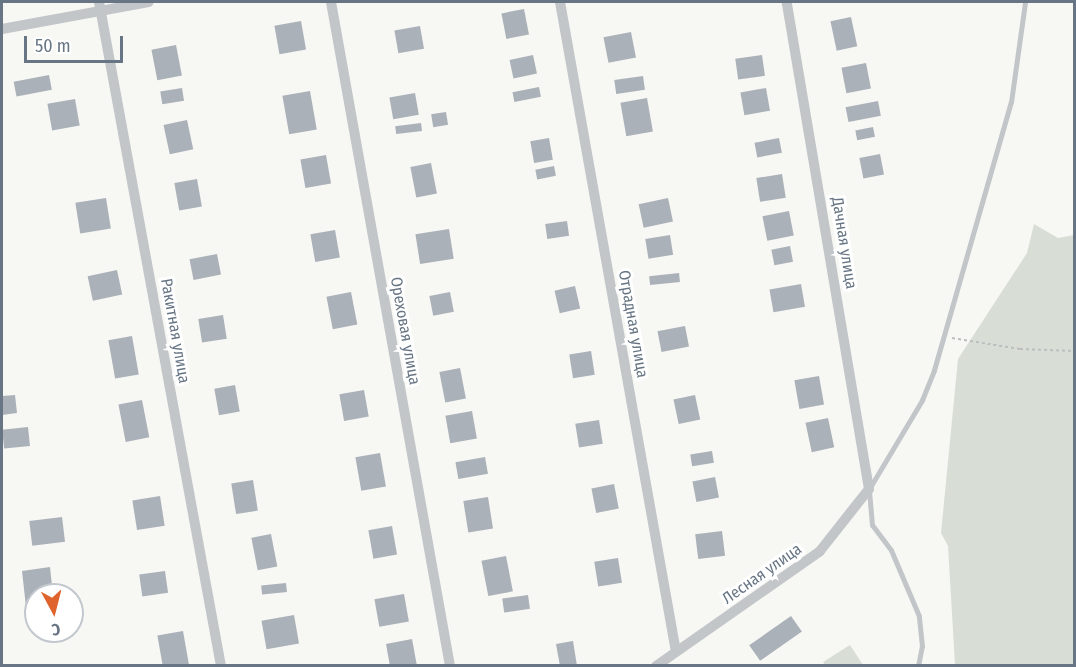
<!DOCTYPE html>
<meta charset="utf-8">
<style>
body{margin:0}
#map{position:relative;width:1076px;height:667px;overflow:hidden;background:#f7f7f4;font-family:"Fira Sans Condensed",sans-serif}
div>[style]{position:absolute}
[style*='--x']{left:calc(var(--x)*1px);top:calc(var(--y)*1px);width:calc(var(--w)*1px);rotate:calc(var(--a)*1deg)}
.green>*{inset:0;background:#d8ded5}
.building>*{inset:0;background:#abb1b8;transform-origin:0 0}
.path>*{height:2px;margin-top:-1px;transform-origin:0;background:repeating-linear-gradient(90deg,#bcbec0 0 3px,transparent 0 6px)}
.service>*{height:5px;margin:-2.5px;padding:0 2.5px;transform-origin:2.5px;border-radius:2.5px;background:#c2c6c9}
.minor>*{height:10px;margin:-5px;padding:0 5px;transform-origin:5px;border-radius:5px;background:#c2c6c9}
span{translate:-50% -50%;white-space:nowrap;text-align:center;line-height:1.15;-webkit-text-stroke:6px #fff;paint-order:stroke}
.street-label{font-size:16px;color:#677584}
.frame{position:absolute;inset:0;border:3px solid #677584;pointer-events:none}
.north{position:absolute;left:24px;top:583px;width:60px;height:60px;box-sizing:border-box;background:#fff;border:2px solid #c2c8ce;border-radius:50%;rotate:173deg;font-size:16px;font-weight:700;line-height:24px;text-align:center;color:#677584}
.north::after{content:'';display:block;margin:auto;width:21px;height:27px;background:#de632c;clip-path:polygon(50% 0,100% 100%,50% 72%,0 100%)}
.scale{position:absolute;left:24px;top:36px;width:99px;height:27px;box-sizing:border-box;border:3px solid #677584;border-top:0;padding-left:8px;font-size:18px;line-height:21px;white-space:nowrap;color:#677584;-webkit-text-stroke:4px #fff;paint-order:stroke}
</style>
<div id="map">
<div class="green">
<i style="clip-path:polygon(1034px 224px,1058px 238px,1074px 235px,1074px 665px,955px 665px,948px 546px,941px 533px,958px 359px,1027px 253px)"></i>
<i style="clip-path:polygon(850px 645px,863px 665px,825px 665px,823px 662px)"></i>
</div>
<div class="building">
<i style="left:524px;top:9px;width:26px;height:23px;rotate:79deg"></i>
<i style="left:851px;top:17px;width:30px;height:21px;rotate:78deg"></i>
<i style="left:301px;top:21px;width:29px;height:27px;rotate:80deg"></i>
<i style="left:420px;top:26px;width:23px;height:26px;rotate:80deg"></i>
<i style="left:631px;top:32px;width:26px;height:28px;rotate:79deg"></i>
<i style="left:176px;top:45px;width:31px;height:25px;rotate:79deg"></i>
<i style="left:533px;top:55px;width:19px;height:24px;rotate:78deg"></i>
<i style="left:762px;top:55px;width:21px;height:27px;rotate:82deg"></i>
<i style="left:866px;top:63px;width:26px;height:25px;rotate:79deg"></i>
<i style="left:49px;top:75px;width:15px;height:36px;rotate:79deg"></i>
<i style="left:643px;top:76px;width:14px;height:29px;rotate:82deg"></i>
<i style="left:539px;top:87px;width:10px;height:27px;rotate:79deg"></i>
<i style="left:182px;top:88px;width:13px;height:22px;rotate:81deg"></i>
<i style="left:766px;top:88px;width:23px;height:26px;rotate:80deg"></i>
<i style="left:310px;top:91px;width:39px;height:28px;rotate:80deg"></i>
<i style="left:415px;top:93px;width:22px;height:26px;rotate:80deg"></i>
<i style="left:647px;top:98px;width:34px;height:27px;rotate:80deg"></i>
<i style="left:75px;top:99px;width:27px;height:28px;rotate:80deg"></i>
<i style="left:878px;top:101px;width:15px;height:33px;rotate:79deg"></i>
<i style="left:446px;top:112px;width:13px;height:15px;rotate:81deg"></i>
<i style="left:187px;top:120px;width:30px;height:24px;rotate:78deg"></i>
<i style="left:421px;top:123px;width:8px;height:26px;rotate:83deg"></i>
<i style="left:873px;top:127px;width:10px;height:18px;rotate:79deg"></i>
<i style="left:549px;top:138px;width:22px;height:19px;rotate:80deg"></i>
<i style="left:779px;top:138px;width:15px;height:25px;rotate:79deg"></i>
<i style="left:880px;top:154px;width:21px;height:21px;rotate:79deg"></i>
<i style="left:326px;top:155px;width:29px;height:26px;rotate:80deg"></i>
<i style="left:431px;top:163px;width:31px;height:21px;rotate:79deg"></i>
<i style="left:554px;top:166px;width:10px;height:19px;rotate:79deg"></i>
<i style="left:782px;top:174px;width:24px;height:26px;rotate:81deg"></i>
<i style="left:197px;top:179px;width:28px;height:23px;rotate:80deg"></i>
<i style="left:106px;top:198px;width:31px;height:31px;rotate:81deg"></i>
<i style="left:668px;top:198px;width:24px;height:30px;rotate:78deg"></i>
<i style="left:789px;top:211px;width:25px;height:27px;rotate:79deg"></i>
<i style="left:567px;top:221px;width:15px;height:22px;rotate:82deg"></i>
<i style="left:449px;top:229px;width:30px;height:34px;rotate:81deg"></i>
<i style="left:335px;top:230px;width:28px;height:25px;rotate:80deg"></i>
<i style="left:670px;top:235px;width:20px;height:25px;rotate:81deg"></i>
<i style="left:790px;top:246px;width:16px;height:19px;rotate:79deg"></i>
<i style="left:217px;top:254px;width:21px;height:28px;rotate:79deg"></i>
<i style="left:117px;top:270px;width:25px;height:30px;rotate:78deg"></i>
<i style="left:679px;top:273px;width:9px;height:30px;rotate:84deg"></i>
<i style="left:801px;top:284px;width:23px;height:32px;rotate:80deg"></i>
<i style="left:575px;top:286px;width:23px;height:21px;rotate:77deg"></i>
<i style="left:351px;top:292px;width:33px;height:25px;rotate:79deg"></i>
<i style="left:450px;top:292px;width:20px;height:21px;rotate:79deg"></i>
<i style="left:223px;top:315px;width:24px;height:25px;rotate:81deg"></i>
<i style="left:685px;top:326px;width:21px;height:28px;rotate:79deg"></i>
<i style="left:132px;top:336px;width:39px;height:24px;rotate:80deg"></i>
<i style="left:591px;top:351px;width:24px;height:22px;rotate:81deg"></i>
<i style="left:460px;top:368px;width:31px;height:21px;rotate:79deg"></i>
<i style="left:819px;top:376px;width:29px;height:25px;rotate:80deg"></i>
<i style="left:235px;top:385px;width:27px;height:21px;rotate:80deg"></i>
<i style="left:364px;top:390px;width:27px;height:25px;rotate:80deg"></i>
<i style="clip-path:polygon(15px 395px,17px 413px,2px 415px,2px 396px)"></i>
<i style="left:695px;top:395px;width:25px;height:22px;rotate:78deg"></i>
<i style="left:142px;top:400px;width:38px;height:24px;rotate:79deg"></i>
<i style="left:472px;top:411px;width:28px;height:27px;rotate:80deg"></i>
<i style="left:828px;top:418px;width:30px;height:23px;rotate:78deg"></i>
<i style="left:599px;top:420px;width:24px;height:24px;rotate:81deg"></i>
<i style="left:28px;top:427px;width:19px;height:26px;rotate:84deg"></i>
<i style="left:712px;top:451px;width:12px;height:22px;rotate:81deg"></i>
<i style="left:380px;top:453px;width:34px;height:25px;rotate:80deg"></i>
<i style="left:485px;top:457px;width:17px;height:30px;rotate:80deg"></i>
<i style="left:715px;top:477px;width:21px;height:23px;rotate:79deg"></i>
<i style="left:253px;top:480px;width:31px;height:22px;rotate:81deg"></i>
<i style="left:614px;top:484px;width:25px;height:23px;rotate:79deg"></i>
<i style="left:160px;top:496px;width:30px;height:28px;rotate:81deg"></i>
<i style="left:488px;top:497px;width:32px;height:25px;rotate:81deg"></i>
<i style="left:62px;top:517px;width:25px;height:33px;rotate:83deg"></i>
<i style="left:392px;top:526px;width:29px;height:24px;rotate:80deg"></i>
<i style="left:722px;top:531px;width:25px;height:27px;rotate:83deg"></i>
<i style="left:271px;top:534px;width:33px;height:20px;rotate:79deg"></i>
<i style="left:506px;top:556px;width:36px;height:25px;rotate:79deg"></i>
<i style="left:618px;top:558px;width:25px;height:24px;rotate:81deg"></i>
<i style="clip-path:polygon(50px 567px,53px 595px,36px 595px,36px 615px,27px 616px,22px 571px)"></i>
<i style="left:165px;top:571px;width:22px;height:26px;rotate:82deg"></i>
<i style="left:286px;top:583px;width:9px;height:25px;rotate:84deg"></i>
<i style="left:404px;top:594px;width:28px;height:30px;rotate:80deg"></i>
<i style="left:528px;top:595px;width:14px;height:26px;rotate:82deg"></i>
<i style="left:294px;top:615px;width:29px;height:33px;rotate:80deg"></i>
<i style="left:791px;top:616px;width:19px;height:51px;rotate:55deg"></i>
<i style="left:183px;top:631px;width:36px;height:26px;rotate:80deg"></i>
<i style="clip-path:polygon(412px 639px,417px 666px,390px 666px,386px 644px)"></i>
<i style="clip-path:polygon(573px 641px,577px 666px,560px 666px,556px 644px)"></i>
</div>
<div class="path">
<i style="--x:952;--y:338;--w:69;--a:9.2"></i>
<i style="--x:1020;--y:349;--w:54;--a:2.1"></i>
</div>
<div class="service">
<i style="--x:918;--y:666;--w:20;--a:-79"></i>
<i style="--x:922;--y:646;--w:30;--a:-96"></i>
<i style="--x:919;--y:616;--w:72;--a:-113"></i>
<i style="--x:891;--y:550;--w:31;--a:-127"></i>
<i style="--x:872;--y:525;--w:36;--a:-95"></i>
<i style="--x:869;--y:489;--w:104;--a:-59.2"></i>
<i style="--x:922;--y:400;--w:32;--a:-68"></i>
<i style="--x:934;--y:370;--w:279;--a:-74"></i>
<i style="--x:1011;--y:102;--w:101;--a:-82"></i>
</div>
<div class="minor">
<i style="--x:99;--y:2;--w:675;--a:79.59"></i>
<i style="--x:331;--y:2;--w:675;--a:79.84"></i>
<i style="--x:560;--y:2;--w:660;--a:79.88"></i>
<i style="--x:2;--y:29;--w:149;--a:-10.4"></i>
<i style="--x:656;--y:666;--w:200;--a:-35"></i>
<i style="--x:820;--y:551;--w:79;--a:-51.7"></i>
<i style="--x:869;--y:489;--w:494;--a:-99.6"></i>
</div>
<div class="street-label">
<span style="left:844px;top:243px;rotate:81deg">Дачная улица</span>
<span style="left:633px;top:324px;rotate:80deg">Отрадная улица</span>
<span style="left:175px;top:331px;rotate:80deg">Ракитная улица</span>
<span style="left:405px;top:331px;rotate:80deg">Ореховая улица</span>
<span style="left:762px;top:574px;rotate:-35deg">Лесная улица</span>
</div>
<div class="frame"></div>
<div class="north">С</div>
<div class="scale">50 m</div>
</div>
